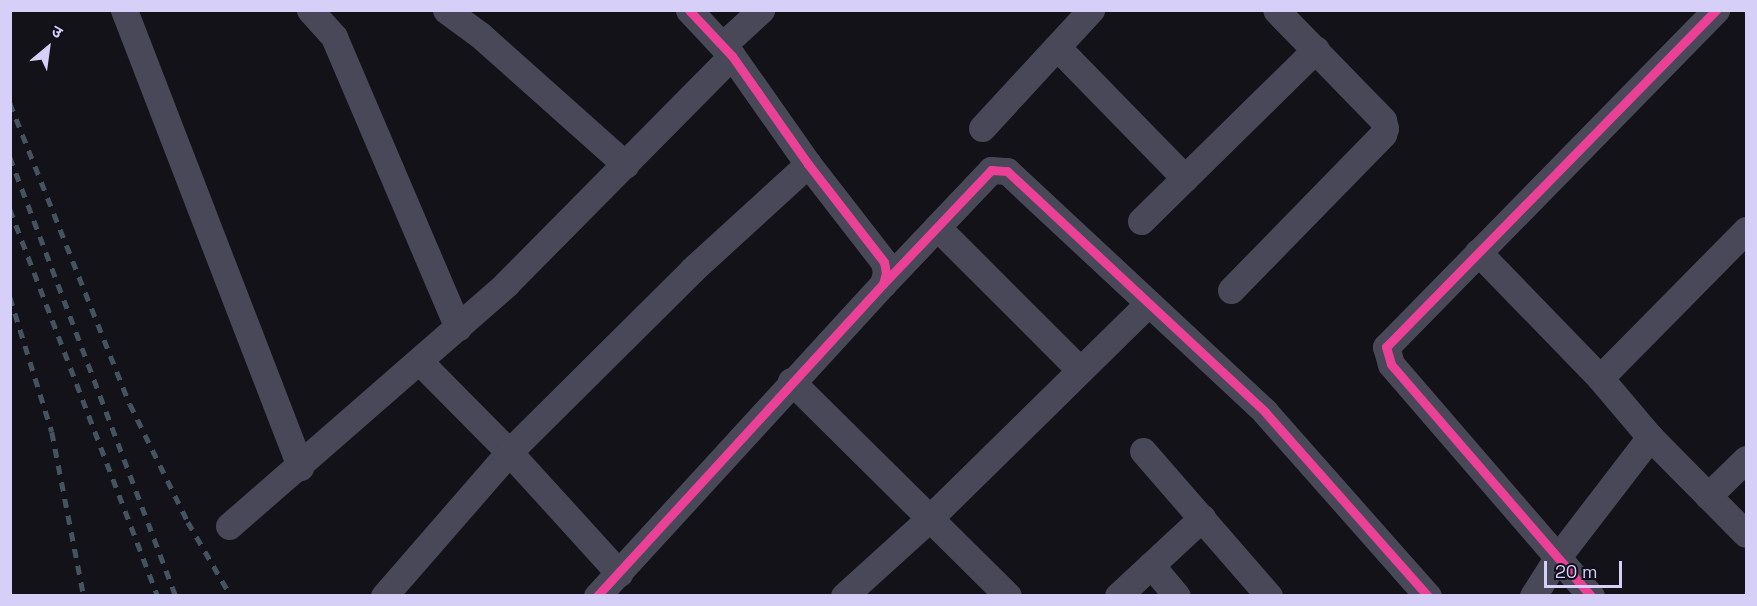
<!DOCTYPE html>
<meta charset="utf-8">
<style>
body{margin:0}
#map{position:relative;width:1757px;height:606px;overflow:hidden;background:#131218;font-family:"Space Grotesk","Noto Sans Devanagari",sans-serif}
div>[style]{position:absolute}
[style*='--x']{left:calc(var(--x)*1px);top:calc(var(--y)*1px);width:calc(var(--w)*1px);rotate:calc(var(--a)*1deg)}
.street>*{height:27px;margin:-13.5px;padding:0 13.5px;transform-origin:13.5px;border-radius:13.5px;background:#494858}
.rail>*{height:4.5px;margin-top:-2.25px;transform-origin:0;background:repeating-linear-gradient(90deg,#43535f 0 9px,transparent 0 17px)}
.cycleway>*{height:9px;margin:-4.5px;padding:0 4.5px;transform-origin:4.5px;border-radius:4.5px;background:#ea4096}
span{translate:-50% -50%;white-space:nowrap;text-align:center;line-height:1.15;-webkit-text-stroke:4.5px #110e1c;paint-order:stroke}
.frame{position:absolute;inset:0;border:12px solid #d6cff8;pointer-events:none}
.north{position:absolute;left:18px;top:18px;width:60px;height:60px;-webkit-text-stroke:4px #110e1c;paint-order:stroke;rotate:29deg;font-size:16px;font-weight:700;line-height:24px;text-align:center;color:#d6cff8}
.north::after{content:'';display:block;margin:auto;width:21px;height:27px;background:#d6cff8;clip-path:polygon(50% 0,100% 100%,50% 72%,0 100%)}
.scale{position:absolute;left:1544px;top:561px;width:78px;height:27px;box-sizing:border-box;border:3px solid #d6cff8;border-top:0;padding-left:8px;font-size:18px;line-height:21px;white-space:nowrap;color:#d6cff8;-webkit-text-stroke:4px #110e1c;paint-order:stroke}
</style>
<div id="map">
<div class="street">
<i style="--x:124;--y:10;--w:490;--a:68.9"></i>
<i style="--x:310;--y:10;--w:36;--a:48"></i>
<i style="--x:334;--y:37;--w:316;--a:66.9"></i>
<i style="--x:446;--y:10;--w:42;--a:36.3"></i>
<i style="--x:480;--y:35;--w:195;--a:41.7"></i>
<i style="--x:723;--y:45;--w:52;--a:-42.6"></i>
<i style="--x:1057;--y:47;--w:183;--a:45.7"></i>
<i style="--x:982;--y:128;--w:161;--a:-47.3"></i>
<i style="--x:1141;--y:221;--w:245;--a:-44.5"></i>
<i style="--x:937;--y:227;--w:202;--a:45"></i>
<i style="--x:1478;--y:252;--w:175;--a:45.9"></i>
<i style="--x:1600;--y:378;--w:77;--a:49.7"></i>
<i style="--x:1650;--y:437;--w:153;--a:127.5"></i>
<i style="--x:1557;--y:558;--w:45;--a:122.3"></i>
<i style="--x:883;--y:284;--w:157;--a:-46.5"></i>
<i style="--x:991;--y:170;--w:16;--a:4"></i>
<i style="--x:1007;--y:171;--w:353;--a:43"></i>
<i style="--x:1265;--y:412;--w:246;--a:48.5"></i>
<i style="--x:1231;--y:290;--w:218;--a:-45.7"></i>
<i style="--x:1383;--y:134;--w:6;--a:-72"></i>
<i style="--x:1385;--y:128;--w:8;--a:-104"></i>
<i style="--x:1383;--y:120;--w:153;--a:-134.2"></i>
<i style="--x:420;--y:362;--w:127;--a:45.3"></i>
<i style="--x:509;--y:452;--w:164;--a:47.7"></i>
<i style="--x:1600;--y:378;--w:208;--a:-45.4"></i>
<i style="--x:791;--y:381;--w:305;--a:44.7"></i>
<i style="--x:1650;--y:437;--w:136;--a:45.3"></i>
<i style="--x:1143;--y:451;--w:192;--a:49"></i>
<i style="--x:1708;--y:496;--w:53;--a:-44.2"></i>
<i style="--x:229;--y:526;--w:368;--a:-41.1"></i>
<i style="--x:506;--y:284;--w:321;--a:-45.3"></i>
<i style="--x:1151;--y:565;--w:40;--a:50"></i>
<i style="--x:384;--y:596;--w:191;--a:-49"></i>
<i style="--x:509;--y:452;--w:258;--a:-44.8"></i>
<i style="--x:692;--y:270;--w:157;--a:-42.4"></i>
<i style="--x:597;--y:596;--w:423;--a:-47.5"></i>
<i style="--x:883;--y:284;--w:11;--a:-75"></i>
<i style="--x:886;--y:273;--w:11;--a:-100"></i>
<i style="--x:884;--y:262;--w:124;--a:-127.8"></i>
<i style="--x:808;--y:164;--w:132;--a:-125.1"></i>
<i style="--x:732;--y:56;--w:63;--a:-133.1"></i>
<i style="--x:844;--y:596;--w:118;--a:-42.2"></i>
<i style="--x:931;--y:517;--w:304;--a:-44.5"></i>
<i style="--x:1118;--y:596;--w:115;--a:-42.9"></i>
<i style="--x:1591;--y:596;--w:306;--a:-130.8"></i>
<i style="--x:1391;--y:364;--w:18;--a:-106"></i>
<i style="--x:1386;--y:347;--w:472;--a:-45.6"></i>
</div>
<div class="rail">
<i style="--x:10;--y:103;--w:324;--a:68.3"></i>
<i style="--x:130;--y:404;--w:131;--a:63.8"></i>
<i style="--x:188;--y:522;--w:86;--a:59.8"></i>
<i style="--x:10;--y:157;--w:469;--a:69.3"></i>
<i style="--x:10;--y:209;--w:414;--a:69.1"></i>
<i style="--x:10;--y:297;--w:141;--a:72.7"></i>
<i style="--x:52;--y:432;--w:167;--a:79"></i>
</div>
<div class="cycleway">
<i style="--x:883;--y:284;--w:157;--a:-46.5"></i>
<i style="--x:991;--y:170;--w:16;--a:4"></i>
<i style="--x:1007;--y:171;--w:353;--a:43"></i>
<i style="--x:1265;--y:412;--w:246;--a:48.5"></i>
<i style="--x:597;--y:596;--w:423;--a:-47.5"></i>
<i style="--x:883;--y:284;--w:11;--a:-75"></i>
<i style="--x:886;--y:273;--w:11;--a:-100"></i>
<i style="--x:884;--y:262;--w:124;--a:-127.8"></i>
<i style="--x:808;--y:164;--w:132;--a:-125.1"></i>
<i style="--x:732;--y:56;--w:63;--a:-133.1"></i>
<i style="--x:1591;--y:596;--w:306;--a:-130.8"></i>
<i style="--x:1391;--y:364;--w:18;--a:-106"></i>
<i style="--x:1386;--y:347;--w:472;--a:-45.6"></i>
</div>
<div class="frame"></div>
<div class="north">उ</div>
<div class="scale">20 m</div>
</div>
